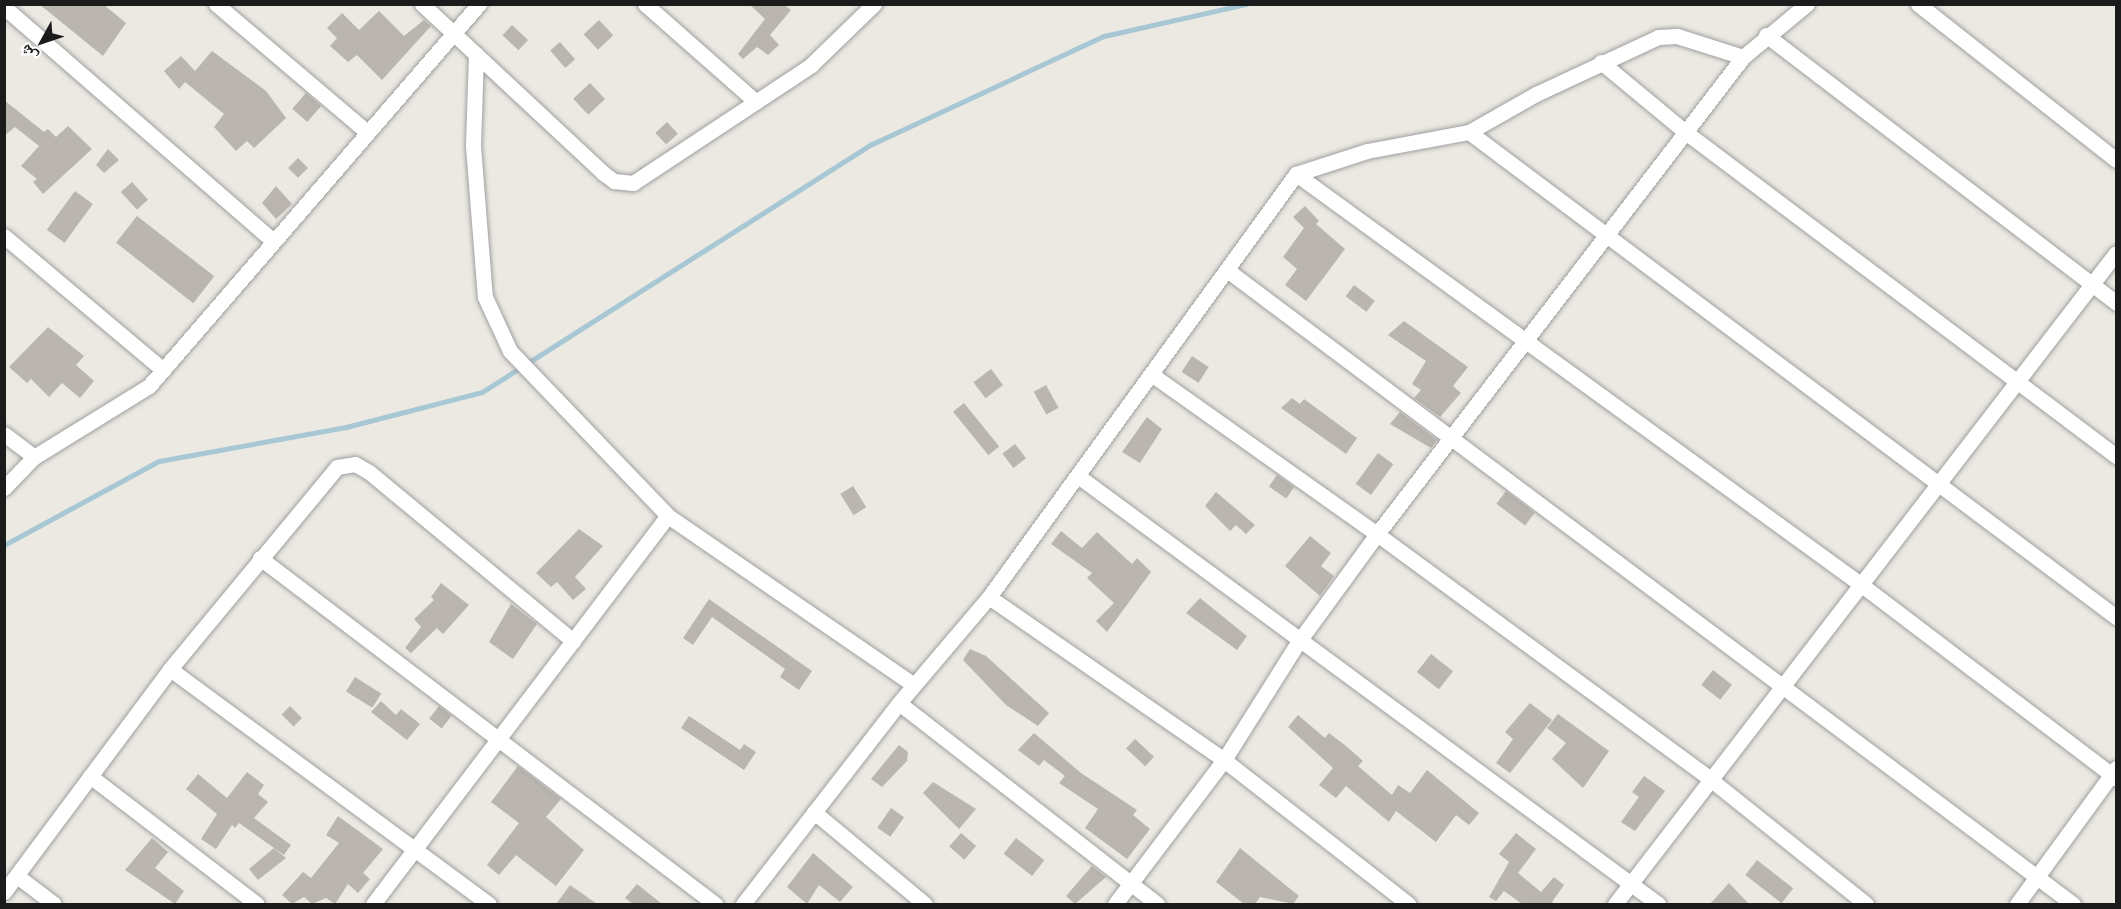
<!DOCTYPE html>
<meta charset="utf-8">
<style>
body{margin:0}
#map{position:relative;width:2121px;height:909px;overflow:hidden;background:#ebe9e2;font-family:"Asap Condensed","Noto Naskh Arabic",sans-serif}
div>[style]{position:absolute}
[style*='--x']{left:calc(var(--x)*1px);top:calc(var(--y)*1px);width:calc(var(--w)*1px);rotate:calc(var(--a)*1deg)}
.stream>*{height:5px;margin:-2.5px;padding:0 2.5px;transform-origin:2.5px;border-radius:2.5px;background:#a7c7d4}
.building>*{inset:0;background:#bbb5af;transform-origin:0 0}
.roads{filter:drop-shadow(0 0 2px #9f9f9f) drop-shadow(0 0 2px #9f9f9f)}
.minor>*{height:15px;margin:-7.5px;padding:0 7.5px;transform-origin:7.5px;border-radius:7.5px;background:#fff}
span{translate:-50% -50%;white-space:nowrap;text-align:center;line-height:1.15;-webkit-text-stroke:5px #fff;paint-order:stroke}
.frame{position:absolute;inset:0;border:6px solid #1b1b1b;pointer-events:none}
.north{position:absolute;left:12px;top:12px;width:60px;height:60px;-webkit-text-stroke:4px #fff;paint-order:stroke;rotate:230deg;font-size:16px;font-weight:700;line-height:24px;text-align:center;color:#1b1b1b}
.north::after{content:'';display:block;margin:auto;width:21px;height:27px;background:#1b1b1b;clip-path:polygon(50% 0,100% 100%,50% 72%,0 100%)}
</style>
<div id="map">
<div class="stream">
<i style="--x:4;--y:545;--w:176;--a:-28.5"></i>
<i style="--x:159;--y:461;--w:190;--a:-10.3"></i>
<i style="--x:346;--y:427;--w:140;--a:-14.4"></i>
<i style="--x:482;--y:392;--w:462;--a:-32.5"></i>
<i style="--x:872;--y:144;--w:256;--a:-25"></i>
<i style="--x:1104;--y:36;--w:146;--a:-12.7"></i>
</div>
<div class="building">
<i style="clip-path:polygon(39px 4px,103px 4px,126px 23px,103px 56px)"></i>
<i style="clip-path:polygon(749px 4px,783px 4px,791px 10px,770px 35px,779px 45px,768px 55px,757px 47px,743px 59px,738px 54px,765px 19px)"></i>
<i style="clip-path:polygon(379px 11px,404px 36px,424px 20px,431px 26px,382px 80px,357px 55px,348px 62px,330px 46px,337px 38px,327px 28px,342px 13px,359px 30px)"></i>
<i style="left:599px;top:20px;width:21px;height:21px;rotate:47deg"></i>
<i style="left:512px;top:25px;width:22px;height:14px;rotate:43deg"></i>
<i style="left:560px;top:42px;width:23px;height:13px;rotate:49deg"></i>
<i style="clip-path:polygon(212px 51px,266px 91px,286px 118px,254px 148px,247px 141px,236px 151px,214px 127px,224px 114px,185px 82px,179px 89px,164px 71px,181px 56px,195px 71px)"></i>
<i style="left:590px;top:83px;width:22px;height:23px;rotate:47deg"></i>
<i style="left:306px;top:93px;width:20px;height:21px;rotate:41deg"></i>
<i style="clip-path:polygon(4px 100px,44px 132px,48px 129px,56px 137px,68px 126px,92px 149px,43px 194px,33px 182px,37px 179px,21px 166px,39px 146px,15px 127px,4px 136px)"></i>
<i style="left:667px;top:122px;width:16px;height:16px;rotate:47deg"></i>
<i style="clip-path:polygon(108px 149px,119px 160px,104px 173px,96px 165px)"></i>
<i style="left:298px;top:158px;width:14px;height:14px;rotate:45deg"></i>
<i style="left:132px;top:182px;width:24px;height:15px;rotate:48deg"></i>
<i style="clip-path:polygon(276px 186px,292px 204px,276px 219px,262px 203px)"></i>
<i style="left:75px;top:191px;width:22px;height:48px;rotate:36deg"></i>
<i style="clip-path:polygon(1305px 206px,1319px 221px,1316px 224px,1345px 249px,1306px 301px,1285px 285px,1297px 269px,1283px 257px,1304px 228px,1293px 217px)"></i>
<i style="left:137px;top:216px;width:98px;height:34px;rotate:38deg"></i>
<i style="left:1354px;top:285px;width:26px;height:14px;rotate:37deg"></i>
<i style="clip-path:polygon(1404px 321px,1468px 367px,1453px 386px,1461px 393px,1440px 417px,1414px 398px,1421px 390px,1412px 384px,1426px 361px,1388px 335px)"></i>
<i style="clip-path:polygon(48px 327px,84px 356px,76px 365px,94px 381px,80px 398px,62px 383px,49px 397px,31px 379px,27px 383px,9px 367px)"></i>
<i style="left:1192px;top:356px;width:20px;height:19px;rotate:33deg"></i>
<i style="left:991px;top:369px;width:20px;height:22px;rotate:53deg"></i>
<i style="left:1046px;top:385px;width:26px;height:14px;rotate:61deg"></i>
<i style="clip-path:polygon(1292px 398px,1300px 404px,1304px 399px,1357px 438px,1346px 454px,1281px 408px)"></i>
<i style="left:964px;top:403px;width:56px;height:14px;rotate:51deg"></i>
<i style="clip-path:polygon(1400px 412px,1437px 440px,1431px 448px,1390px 424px)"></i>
<i style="clip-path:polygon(1147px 417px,1162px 429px,1140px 463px,1122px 452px)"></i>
<i style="left:1015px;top:444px;width:18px;height:16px;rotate:52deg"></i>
<i style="left:1378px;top:453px;width:19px;height:38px;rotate:36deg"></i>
<i style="left:1277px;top:475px;width:21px;height:14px;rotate:35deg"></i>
<i style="left:853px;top:486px;width:25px;height:15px;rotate:58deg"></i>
<i style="left:1506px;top:491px;width:36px;height:16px;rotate:37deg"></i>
<i style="clip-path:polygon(1216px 492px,1255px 525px,1246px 534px,1236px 525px,1230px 531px,1205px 506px)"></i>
<i style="clip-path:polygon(579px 529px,603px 546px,575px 577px,586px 589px,573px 600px,557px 582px,551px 587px,536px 573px)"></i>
<i style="clip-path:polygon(1061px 531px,1082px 548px,1097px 532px,1132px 564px,1137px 558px,1151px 572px,1107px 632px,1096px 621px,1114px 603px,1087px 578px,1092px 573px,1051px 544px)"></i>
<i style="clip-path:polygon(1310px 536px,1331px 553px,1321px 566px,1334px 576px,1320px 596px,1285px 566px)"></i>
<i style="clip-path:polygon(441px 583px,469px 605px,443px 634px,437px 628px,411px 653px,405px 648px,421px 627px,414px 619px,434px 600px,431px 597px)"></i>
<i style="clip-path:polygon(1200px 598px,1247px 636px,1237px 650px,1186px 613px)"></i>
<i style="clip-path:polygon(709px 599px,812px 671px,799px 690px,780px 677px,785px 669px,712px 617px,693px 645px,683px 638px)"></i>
<i style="clip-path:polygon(511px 604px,537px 624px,513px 659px,489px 642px)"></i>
<i style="clip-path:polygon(970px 649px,986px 656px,1049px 713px,1038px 726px,1006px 705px,963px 660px)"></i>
<i style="left:1431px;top:654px;width:28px;height:23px;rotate:38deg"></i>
<i style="left:1713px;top:670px;width:24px;height:19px;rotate:38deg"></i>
<i style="left:355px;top:677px;width:31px;height:17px;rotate:32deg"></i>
<i style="clip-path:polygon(381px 701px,396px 715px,401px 709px,420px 724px,407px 740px,371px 712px)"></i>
<i style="clip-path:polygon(1530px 703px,1552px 720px,1510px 773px,1496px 763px,1513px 739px,1505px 732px)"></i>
<i style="left:290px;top:706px;width:17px;height:12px;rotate:45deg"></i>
<i style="left:439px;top:706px;width:16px;height:16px;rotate:38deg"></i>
<i style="clip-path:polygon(1558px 714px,1609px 751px,1583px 788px,1552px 759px,1566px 743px,1547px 728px)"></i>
<i style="clip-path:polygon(1298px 715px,1325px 738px,1329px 733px,1346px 746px,1363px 761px,1358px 766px,1392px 795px,1398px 785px,1410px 793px,1427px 770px,1479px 813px,1469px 825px,1456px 815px,1436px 842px,1396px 811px,1389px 822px,1346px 786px,1336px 798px,1319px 785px,1333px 768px,1288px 727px)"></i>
<i style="clip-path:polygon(689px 716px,740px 750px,744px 744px,756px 752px,744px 770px,681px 728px)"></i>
<i style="clip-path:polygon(1034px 733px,1081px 773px,1137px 810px,1133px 815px,1150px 829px,1127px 859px,1085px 828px,1098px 809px,1059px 783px,1065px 776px,1044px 760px,1039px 766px,1018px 750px)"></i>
<i style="left:1135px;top:739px;width:26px;height:13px;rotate:43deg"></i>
<i style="clip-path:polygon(899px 745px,908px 752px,907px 761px,882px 787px,871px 779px)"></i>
<i style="clip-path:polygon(518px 766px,561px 799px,546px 817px,584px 850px,556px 886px,516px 855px,499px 875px,487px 865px,519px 823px,491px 802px)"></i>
<i style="clip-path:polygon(247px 772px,264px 785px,258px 794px,268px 802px,254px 818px,291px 845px,284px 855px,239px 823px,235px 828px,232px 825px,216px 849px,201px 839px,217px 814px,186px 789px,198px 774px,227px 798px)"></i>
<i style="clip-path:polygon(1644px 776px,1665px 791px,1635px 831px,1621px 822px,1639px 797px,1632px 792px)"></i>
<i style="clip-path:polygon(933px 782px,976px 809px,959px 829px,923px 793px)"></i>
<i style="left:891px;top:808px;width:16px;height:24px;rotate:35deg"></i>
<i style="clip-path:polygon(338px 816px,383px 849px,363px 873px,370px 879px,358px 893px,348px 884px,335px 904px,326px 898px,312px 904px,304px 897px,292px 904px,282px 895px,303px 872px,311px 878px,339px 843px,326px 835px)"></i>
<i style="left:961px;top:833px;width:20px;height:18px;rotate:41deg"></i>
<i style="clip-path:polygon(1516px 833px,1536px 849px,1518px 873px,1541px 892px,1554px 877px,1564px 885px,1552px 902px,1555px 904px,1522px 904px,1504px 891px,1496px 901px,1489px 897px,1509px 862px,1499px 854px)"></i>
<i style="clip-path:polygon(152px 838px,168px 852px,155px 868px,184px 891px,175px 904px,125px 870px)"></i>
<i style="left:1016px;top:838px;width:36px;height:20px;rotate:38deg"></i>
<i style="clip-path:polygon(274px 848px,286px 858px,258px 880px,249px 869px)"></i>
<i style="clip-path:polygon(1240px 848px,1299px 896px,1293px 904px,1260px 897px,1255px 904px,1244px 904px,1216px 882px)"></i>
<i style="clip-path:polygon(813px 853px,853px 887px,840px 902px,819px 885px,807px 904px,787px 887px)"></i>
<i style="left:1757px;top:860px;width:46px;height:19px;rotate:38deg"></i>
<i style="clip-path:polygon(1092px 866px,1106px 877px,1075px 904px,1066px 896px)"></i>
<i style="clip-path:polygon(1729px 883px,1749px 904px,1710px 904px)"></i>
<i style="clip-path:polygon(637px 884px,662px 904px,633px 904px,625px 898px)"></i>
<i style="clip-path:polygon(570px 885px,597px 904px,556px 904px)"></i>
</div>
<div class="roads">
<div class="minor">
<i style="--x:216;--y:4;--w:198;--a:40.3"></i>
<i style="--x:422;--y:4;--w:248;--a:43"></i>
<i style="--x:603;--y:173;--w:14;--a:36"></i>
<i style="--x:614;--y:181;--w:19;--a:6"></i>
<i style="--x:633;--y:183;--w:214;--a:-33.5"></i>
<i style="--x:811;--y:65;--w:88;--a:-44.1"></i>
<i style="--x:645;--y:4;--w:148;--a:41.4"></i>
<i style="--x:1918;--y:4;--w:252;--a:38.2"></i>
<i style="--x:4;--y:7;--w:354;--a:41"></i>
<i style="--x:1766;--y:35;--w:441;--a:37.4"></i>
<i style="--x:476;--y:54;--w:92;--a:91.9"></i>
<i style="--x:473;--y:146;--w:151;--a:85.5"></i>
<i style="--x:485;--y:297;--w:60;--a:65.2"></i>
<i style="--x:510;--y:351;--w:228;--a:46.2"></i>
<i style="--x:668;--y:516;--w:298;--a:34.5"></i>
<i style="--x:1601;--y:62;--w:108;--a:39.7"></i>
<i style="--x:1684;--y:131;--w:541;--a:36.95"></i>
<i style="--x:1469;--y:132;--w:809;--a:36.86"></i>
<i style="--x:1296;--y:174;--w:696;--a:36"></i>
<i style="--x:1859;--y:583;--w:323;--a:37.2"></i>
<i style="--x:4;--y:236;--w:208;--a:40.1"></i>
<i style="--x:1227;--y:270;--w:1057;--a:36.85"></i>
<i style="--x:1151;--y:374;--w:277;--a:35.3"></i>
<i style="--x:1377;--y:534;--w:413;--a:36.3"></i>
<i style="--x:1710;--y:779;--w:200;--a:38.7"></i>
<i style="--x:4;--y:434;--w:38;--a:37"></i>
<i style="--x:1078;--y:476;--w:721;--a:36.42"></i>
<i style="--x:4;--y:488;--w:43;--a:-45.9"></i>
<i style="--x:34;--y:457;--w:135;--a:-31.7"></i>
<i style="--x:149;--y:386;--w:505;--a:-49.18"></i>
<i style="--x:260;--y:558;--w:572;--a:37.25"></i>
<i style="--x:989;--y:597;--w:286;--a:34.7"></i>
<i style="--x:1224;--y:760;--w:234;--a:38"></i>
<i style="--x:170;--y:669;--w:396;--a:36.4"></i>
<i style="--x:899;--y:703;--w:327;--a:37.9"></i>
<i style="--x:90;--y:776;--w:210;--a:37.5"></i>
<i style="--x:814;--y:812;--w:144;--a:39.7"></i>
<i style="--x:17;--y:876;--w:46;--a:37.1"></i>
<i style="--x:4;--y:892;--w:278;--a:-53.3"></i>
<i style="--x:170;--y:669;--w:262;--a:-50.4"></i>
<i style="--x:337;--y:467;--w:18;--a:-9"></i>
<i style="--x:355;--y:464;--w:16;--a:30"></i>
<i style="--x:369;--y:472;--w:265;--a:39.6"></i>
<i style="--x:373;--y:904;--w:487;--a:-52.8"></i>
<i style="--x:743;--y:904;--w:254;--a:-52.2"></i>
<i style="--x:899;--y:703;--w:139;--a:-49.7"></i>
<i style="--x:989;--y:597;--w:523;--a:-54.03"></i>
<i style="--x:1296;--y:174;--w:75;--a:-17.9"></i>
<i style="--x:1367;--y:151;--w:104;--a:-10.6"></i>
<i style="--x:1469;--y:132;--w:77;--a:-29.6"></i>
<i style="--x:1536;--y:94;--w:135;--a:-25"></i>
<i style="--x:1658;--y:37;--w:19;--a:-3"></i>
<i style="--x:1677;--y:36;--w:69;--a:17.7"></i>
<i style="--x:1743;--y:57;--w:83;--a:-39.6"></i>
<i style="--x:1115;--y:904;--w:181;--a:-52.9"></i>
<i style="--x:1224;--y:760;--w:141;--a:-57.8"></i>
<i style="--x:1299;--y:641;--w:132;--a:-53.9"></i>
<i style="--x:1377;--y:534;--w:601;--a:-52.5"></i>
<i style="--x:1615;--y:904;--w:821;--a:-52.42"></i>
<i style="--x:2017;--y:904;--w:168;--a:-53.9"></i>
</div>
</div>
<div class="frame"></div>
<div class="north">ش</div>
</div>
